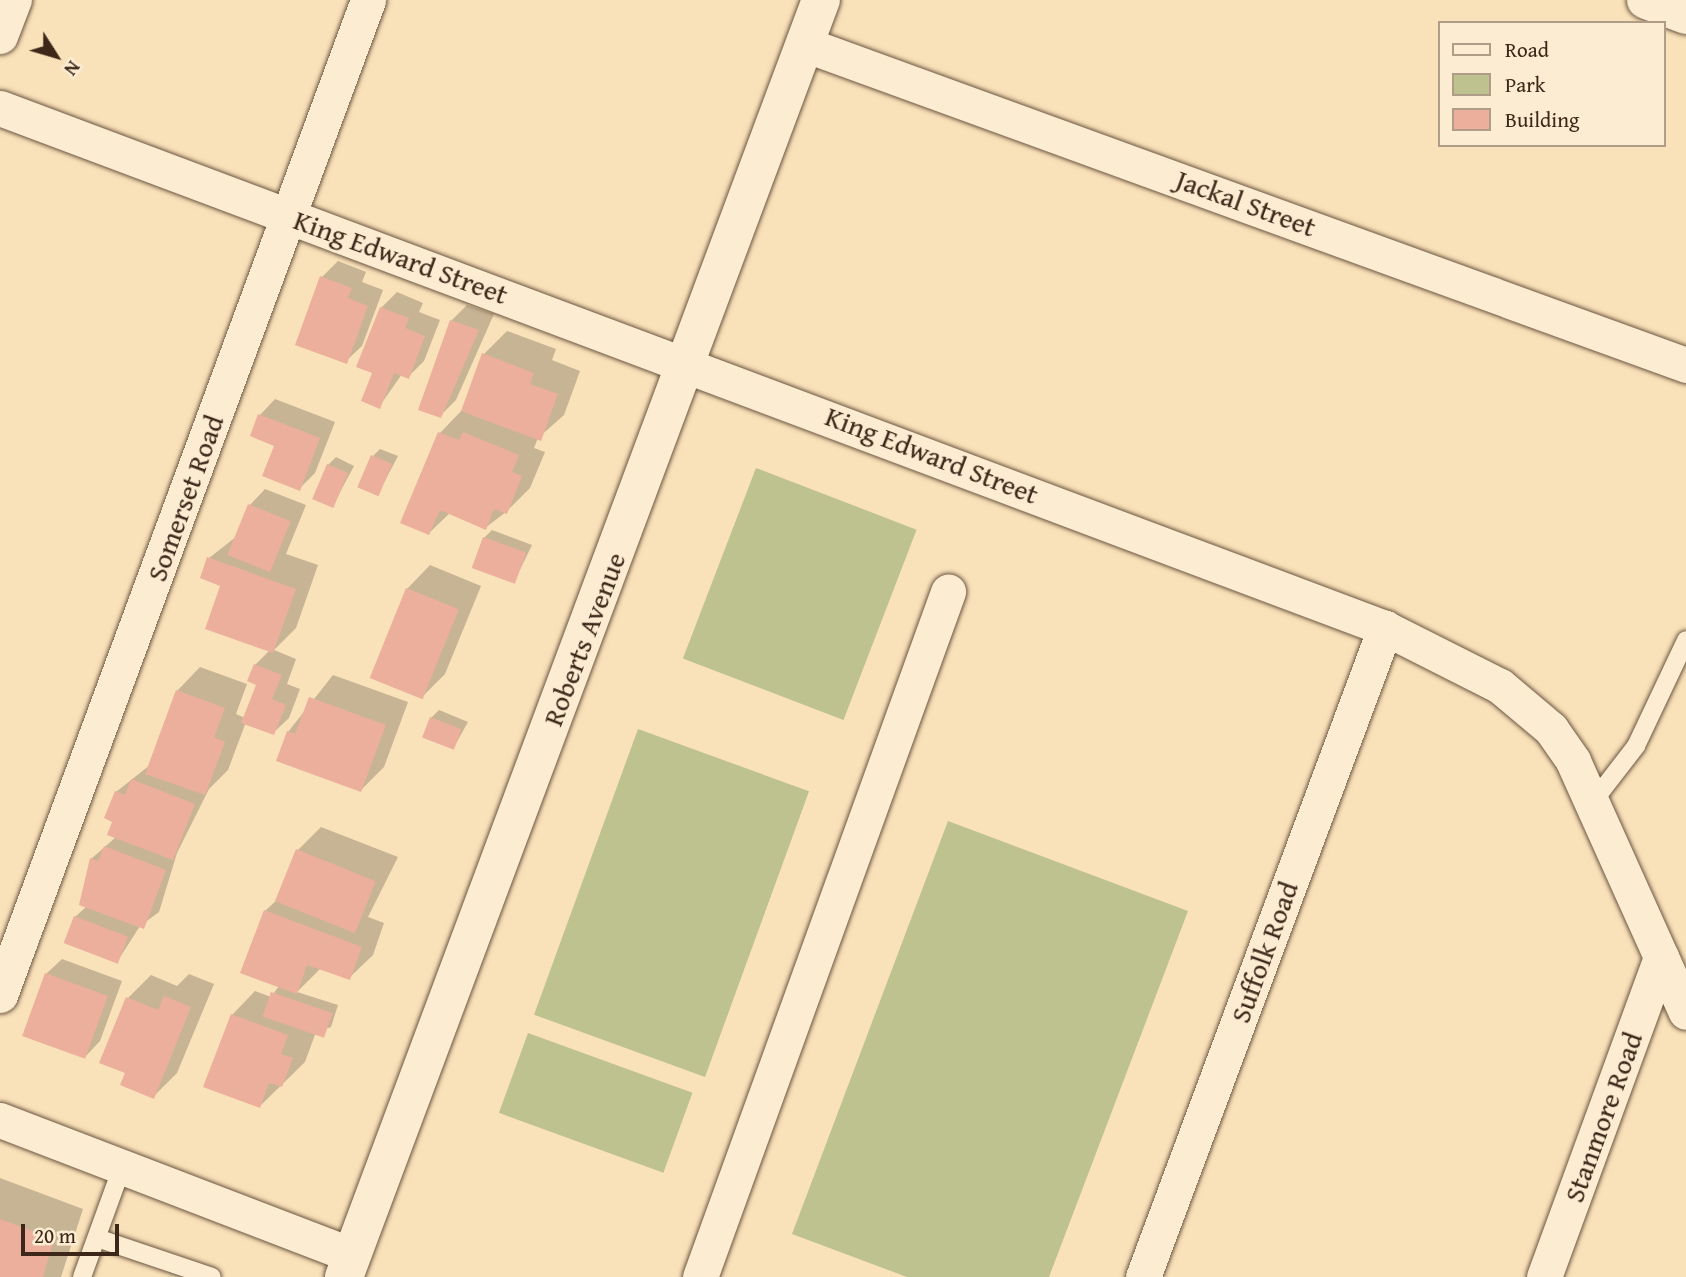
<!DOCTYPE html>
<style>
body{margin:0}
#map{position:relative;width:1686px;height:1277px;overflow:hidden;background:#f9e1b9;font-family:"Gentium Book Plus",serif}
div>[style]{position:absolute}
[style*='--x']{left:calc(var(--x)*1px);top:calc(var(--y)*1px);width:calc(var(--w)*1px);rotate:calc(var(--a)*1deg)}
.green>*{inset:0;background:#bec28f;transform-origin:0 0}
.shadow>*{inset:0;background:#0003}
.building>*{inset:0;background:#ecaf9b;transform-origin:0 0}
.roads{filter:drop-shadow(0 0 2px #6c5641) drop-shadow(0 0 2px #6c5641)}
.lane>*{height:18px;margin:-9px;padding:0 9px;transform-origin:9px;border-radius:9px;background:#fbecd2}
.street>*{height:35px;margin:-17.5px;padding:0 17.5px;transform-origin:17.5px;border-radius:17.5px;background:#fbecd2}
.secondary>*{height:38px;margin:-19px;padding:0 19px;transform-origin:19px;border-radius:19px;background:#fbecd2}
span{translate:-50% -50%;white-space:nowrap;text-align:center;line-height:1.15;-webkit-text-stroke:5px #fbecd2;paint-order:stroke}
.street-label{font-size:28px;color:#3d2719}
.legend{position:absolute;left:1438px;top:21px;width:228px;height:126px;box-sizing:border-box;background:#fbecd2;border:2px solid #af9d88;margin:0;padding:9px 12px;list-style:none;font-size:21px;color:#3d2719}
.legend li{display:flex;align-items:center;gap:14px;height:35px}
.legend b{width:35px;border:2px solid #af9d88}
.north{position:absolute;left:21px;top:21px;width:70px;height:70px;-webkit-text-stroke:5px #fbecd2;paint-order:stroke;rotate:127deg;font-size:19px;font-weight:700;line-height:28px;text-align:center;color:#3d2719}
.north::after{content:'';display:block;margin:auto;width:24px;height:32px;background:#3d2719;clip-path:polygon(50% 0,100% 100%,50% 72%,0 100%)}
.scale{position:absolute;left:21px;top:1224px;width:98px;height:32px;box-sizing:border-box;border:4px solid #3d2719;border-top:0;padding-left:9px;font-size:21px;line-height:24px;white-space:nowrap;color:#3d2719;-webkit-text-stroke:5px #fbecd2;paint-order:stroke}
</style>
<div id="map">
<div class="green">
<i style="left:756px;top:468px;width:172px;height:204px;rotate:21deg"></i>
<i style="left:638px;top:729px;width:182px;height:304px;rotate:20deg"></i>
<i style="clip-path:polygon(948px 821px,1188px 911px,1049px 1277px,907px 1277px,792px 1234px)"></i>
<i style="left:528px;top:1033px;width:175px;height:85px;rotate:20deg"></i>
</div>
<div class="shadow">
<i style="clip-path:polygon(338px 261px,366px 272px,362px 282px,383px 290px,362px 346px,346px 361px,297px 344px,322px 277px)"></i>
<i style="clip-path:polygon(397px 292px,423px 303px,419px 312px,440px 320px,424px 361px,408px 377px,402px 374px,379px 407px,374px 372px,381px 308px)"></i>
<i style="clip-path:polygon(467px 305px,494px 314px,456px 400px,440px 416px,451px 321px)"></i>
<i style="clip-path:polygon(507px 331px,556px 349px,552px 360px,580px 371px,564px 415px,538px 438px,534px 448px,545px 452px,530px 488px,506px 512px,485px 528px,450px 513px,429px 533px,440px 433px,463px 409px,484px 354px)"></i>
<i style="clip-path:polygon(275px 399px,335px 422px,315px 473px,299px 489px,260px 415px)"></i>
<i style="clip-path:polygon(380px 449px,398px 456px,378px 494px,373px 456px)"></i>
<i style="clip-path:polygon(336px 457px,354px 466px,332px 507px,328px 465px)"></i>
<i style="clip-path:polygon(265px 489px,306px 505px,286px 554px,318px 565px,296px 628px,274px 650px,296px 659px,287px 684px,300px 689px,289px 718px,273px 733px,246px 722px,228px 770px,209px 789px,177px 853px,159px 912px,140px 926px,117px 962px,75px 917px,87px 906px,91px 859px,116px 837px,116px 792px,150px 765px,177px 691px,200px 667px,247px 684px,236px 714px,245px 718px,258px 684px,255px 665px,270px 650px,209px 558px,237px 536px,250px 505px)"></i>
<i style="clip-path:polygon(492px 530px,532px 545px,514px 582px,484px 538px)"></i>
<i style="clip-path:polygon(430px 565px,481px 586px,445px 674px,422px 697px,407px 589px)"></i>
<i style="clip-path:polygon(333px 675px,408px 702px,384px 767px,361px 790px,288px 732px)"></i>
<i style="clip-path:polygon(439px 710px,468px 722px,454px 747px,431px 718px)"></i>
<i style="clip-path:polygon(321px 827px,398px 857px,368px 917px,384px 923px,373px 955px,349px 978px,320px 969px,297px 992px,338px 1005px,331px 1027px,316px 1032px,305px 1062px,260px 1106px,232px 1015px,255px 991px,271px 997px,279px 986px,265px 911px,279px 898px,298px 850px)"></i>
<i style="clip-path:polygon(62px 959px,122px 981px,100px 1041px,85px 1057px,46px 974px)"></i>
<i style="clip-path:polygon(189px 974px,214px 984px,177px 1073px,153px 1097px,128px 998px,151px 975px,177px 986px)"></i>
<i style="clip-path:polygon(0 1178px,83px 1209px,61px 1277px,0 1277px)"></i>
</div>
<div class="building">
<i style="clip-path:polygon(320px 276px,352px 288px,348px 298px,368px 306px,347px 364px,295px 345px)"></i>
<i style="clip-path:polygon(380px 307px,409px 318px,405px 328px,425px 336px,409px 379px,394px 373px,380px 409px,361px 401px,372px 373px,356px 367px)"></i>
<i style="clip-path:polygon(450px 320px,479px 330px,441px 418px,418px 410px)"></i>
<i style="clip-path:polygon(482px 353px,534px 373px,530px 384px,558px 394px,541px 441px,461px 411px)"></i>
<i style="clip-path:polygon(258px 414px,320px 438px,300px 491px,262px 476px,274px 446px,250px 436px)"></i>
<i style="clip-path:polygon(438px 432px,459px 440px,463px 432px,519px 455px,512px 472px,522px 476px,507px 514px,494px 509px,486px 530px,440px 510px,429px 535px,400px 523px)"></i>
<i style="left:371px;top:455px;width:23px;height:35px;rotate:23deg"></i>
<i style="left:327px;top:464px;width:23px;height:38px;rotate:23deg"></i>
<i style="left:248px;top:504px;width:46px;height:55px;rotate:22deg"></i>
<i style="left:483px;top:537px;width:46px;height:33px;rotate:20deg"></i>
<i style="clip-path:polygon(207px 557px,296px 589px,273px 653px,205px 629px,220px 586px,200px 578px)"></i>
<i style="left:406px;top:588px;width:57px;height:97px;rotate:22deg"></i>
<i style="clip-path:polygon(254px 664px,282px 675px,272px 699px,286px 705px,274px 735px,241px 723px,256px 685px,247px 681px)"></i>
<i style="clip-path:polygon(176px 690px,225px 708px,214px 737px,225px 742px,205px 795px,145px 774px)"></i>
<i style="clip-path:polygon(309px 697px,386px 725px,361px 792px,276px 761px,287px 731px,295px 734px)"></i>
<i style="left:430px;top:717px;width:34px;height:22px;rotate:21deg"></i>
<i style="clip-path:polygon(131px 779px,195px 804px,173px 860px,107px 835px,112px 822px,104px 818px,115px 791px,125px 795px)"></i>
<i style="clip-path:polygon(104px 846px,166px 870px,144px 929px,79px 905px,90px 858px,98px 861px)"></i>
<i style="left:296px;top:849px;width:86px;height:56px;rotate:22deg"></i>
<i style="clip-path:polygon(264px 910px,362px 947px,350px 980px,307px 965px,297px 994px,240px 973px)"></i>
<i style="left:74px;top:916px;width:58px;height:29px;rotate:21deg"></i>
<i style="left:45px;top:973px;width:67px;height:67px;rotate:20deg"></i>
<i style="left:271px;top:992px;width:65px;height:26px;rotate:19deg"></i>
<i style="clip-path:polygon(164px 996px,191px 1007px,154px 1099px,120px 1085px,125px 1073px,99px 1063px,126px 997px,158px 1010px)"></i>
<i style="clip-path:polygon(231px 1014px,288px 1035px,281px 1054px,293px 1058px,282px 1087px,269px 1083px,260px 1108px,203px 1087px)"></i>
<i style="clip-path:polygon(0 1219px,54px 1239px,43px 1277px,0 1277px)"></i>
</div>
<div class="roads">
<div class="lane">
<i style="--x:1592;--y:803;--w:72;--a:-52.3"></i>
<i style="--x:1636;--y:746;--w:117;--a:-64.7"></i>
<i style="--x:97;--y:1238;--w:121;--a:18.7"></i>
<i style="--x:82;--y:1277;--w:117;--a:-70"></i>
</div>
<div class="street">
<i style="--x:0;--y:36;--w:39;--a:-69"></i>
<i style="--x:804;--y:44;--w:939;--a:20"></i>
<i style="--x:0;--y:108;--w:1479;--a:20.58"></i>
<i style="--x:1385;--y:628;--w:129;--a:26.8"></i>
<i style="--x:1500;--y:686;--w:67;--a:40.1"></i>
<i style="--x:1551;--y:729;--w:39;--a:55"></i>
<i style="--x:1573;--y:761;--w:275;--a:65.8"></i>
<i style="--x:0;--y:995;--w:1061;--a:-69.7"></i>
<i style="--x:0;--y:1120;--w:377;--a:21"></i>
<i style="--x:700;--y:1277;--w:729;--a:-70.1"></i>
<i style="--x:1143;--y:1277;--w:693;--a:-69.55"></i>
<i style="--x:1544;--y:1277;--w:341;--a:-69.9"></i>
</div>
<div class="secondary">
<i style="--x:1646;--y:0;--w:43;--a:20.6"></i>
<i style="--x:344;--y:1277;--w:1363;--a:-69.52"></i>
</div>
</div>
<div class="street-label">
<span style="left:1246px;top:203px;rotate:20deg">Jackal Street</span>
<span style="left:401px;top:257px;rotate:20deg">King Edward Street</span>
<span style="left:932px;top:455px;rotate:21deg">King Edward Street</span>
<span style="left:185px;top:498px;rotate:-70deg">Somerset Road</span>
<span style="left:584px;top:639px;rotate:-69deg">Roberts Avenue</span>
<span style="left:1264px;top:952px;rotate:-70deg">Suffolk Road</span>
<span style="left:1603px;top:1117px;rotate:-70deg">Stanmore Road</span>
</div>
<ul class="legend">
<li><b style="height:9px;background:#fbecd2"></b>Road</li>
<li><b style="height:19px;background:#bec28f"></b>Park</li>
<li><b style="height:19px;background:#ecaf9b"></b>Building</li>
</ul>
<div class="north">N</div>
<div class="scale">20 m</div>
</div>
